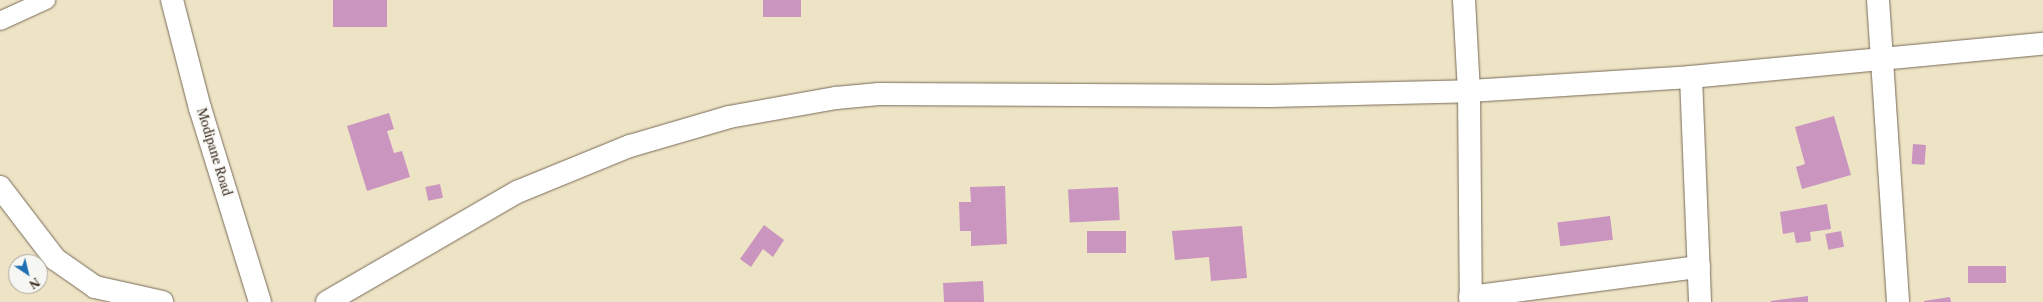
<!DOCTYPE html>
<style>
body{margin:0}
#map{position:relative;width:2043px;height:302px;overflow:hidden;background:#ede3c5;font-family:"Libre Caslon Text",serif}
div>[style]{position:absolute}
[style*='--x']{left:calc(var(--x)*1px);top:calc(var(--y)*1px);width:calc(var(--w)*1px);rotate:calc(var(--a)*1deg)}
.building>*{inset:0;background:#ca95bf;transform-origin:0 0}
.roads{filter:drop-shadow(0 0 1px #796b58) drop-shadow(0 0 1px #796b58)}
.lane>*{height:18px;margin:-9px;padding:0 9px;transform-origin:9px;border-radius:9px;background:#fff}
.street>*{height:22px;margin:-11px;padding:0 11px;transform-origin:11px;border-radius:11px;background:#fff}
.secondary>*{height:22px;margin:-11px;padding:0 11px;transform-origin:11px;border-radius:11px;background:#fff}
span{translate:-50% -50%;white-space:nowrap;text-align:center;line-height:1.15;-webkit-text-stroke:3px #f6f6f2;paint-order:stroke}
.street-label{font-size:12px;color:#3b2a1e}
.north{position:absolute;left:8px;top:254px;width:40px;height:40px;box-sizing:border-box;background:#f6f6f2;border:1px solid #aba49d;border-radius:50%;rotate:145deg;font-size:11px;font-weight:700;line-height:16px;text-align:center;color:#3b2a1e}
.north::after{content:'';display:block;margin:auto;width:14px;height:18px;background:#1f6fb2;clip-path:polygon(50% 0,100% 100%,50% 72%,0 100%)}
</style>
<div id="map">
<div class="building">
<i style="left:333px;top:0;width:54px;height:27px"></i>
<i style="left:763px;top:0;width:38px;height:17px"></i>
<i style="clip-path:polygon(389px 113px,394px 129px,387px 131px,394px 153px,402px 151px,410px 177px,367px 191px,347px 126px)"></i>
<i style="clip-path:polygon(1834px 116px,1851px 175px,1802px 189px,1796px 167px,1805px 164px,1795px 127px)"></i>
<i style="left:1913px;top:144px;width:13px;height:20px;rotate:4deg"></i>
<i style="left:440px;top:184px;width:14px;height:15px;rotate:78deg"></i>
<i style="clip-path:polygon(1005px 186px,1007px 244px,971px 246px,971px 231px,960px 231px,959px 202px,971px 202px,970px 187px)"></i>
<i style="left:1118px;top:187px;width:33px;height:50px;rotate:87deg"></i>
<i style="clip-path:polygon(1827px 204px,1831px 229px,1810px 232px,1811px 241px,1796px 243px,1794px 232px,1783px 234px,1780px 212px)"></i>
<i style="left:1610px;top:216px;width:24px;height:53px;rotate:83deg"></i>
<i style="clip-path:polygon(764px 225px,784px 240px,773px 257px,763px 249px,751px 267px,740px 259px)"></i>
<i style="clip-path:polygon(1242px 226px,1247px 278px,1211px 281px,1209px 257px,1175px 260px,1172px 231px)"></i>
<i style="left:1126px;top:231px;width:22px;height:39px;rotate:90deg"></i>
<i style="left:1841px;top:231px;width:16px;height:16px;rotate:79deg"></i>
<i style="left:2006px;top:266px;width:17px;height:38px;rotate:90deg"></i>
<i style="left:983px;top:281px;width:21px;height:40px;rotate:87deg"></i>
<i style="clip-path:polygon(1808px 296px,1808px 302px,1771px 302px,1771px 301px)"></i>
<i style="clip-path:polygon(1950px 297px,1951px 302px,1924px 302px,1924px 301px)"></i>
</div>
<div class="roads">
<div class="lane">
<i style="--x:0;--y:21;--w:51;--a:-24.5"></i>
</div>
<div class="street">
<i style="--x:1464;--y:0;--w:91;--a:86.9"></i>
<i style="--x:1469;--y:91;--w:211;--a:89.5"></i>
<i style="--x:1878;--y:0;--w:303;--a:86.2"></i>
<i style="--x:1691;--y:77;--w:225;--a:87.7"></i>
<i style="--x:0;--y:187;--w:91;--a:52.6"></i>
<i style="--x:55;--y:259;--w:49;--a:35"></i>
<i style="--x:95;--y:287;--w:69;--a:12.6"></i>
<i style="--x:1470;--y:297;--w:231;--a:-7.5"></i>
<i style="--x:327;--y:302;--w:220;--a:-30.1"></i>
<i style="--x:517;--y:192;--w:122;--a:-22.2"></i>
<i style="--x:630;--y:146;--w:103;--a:-16.3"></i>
<i style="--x:729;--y:117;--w:109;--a:-10.1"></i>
<i style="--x:836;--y:98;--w:43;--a:-5.3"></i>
<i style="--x:879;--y:94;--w:392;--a:0.3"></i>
<i style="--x:1271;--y:96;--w:198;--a:-1.4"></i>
<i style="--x:1469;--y:91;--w:222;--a:-3.6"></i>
<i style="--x:1691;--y:77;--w:354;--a:-5.4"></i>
</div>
<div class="secondary">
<i style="--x:172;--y:0;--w:112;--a:75.5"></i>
<i style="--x:200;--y:108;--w:203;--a:72.8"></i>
</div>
</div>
<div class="street-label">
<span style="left:214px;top:152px;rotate:73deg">Modipane Road</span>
</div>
<div class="north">N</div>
</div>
